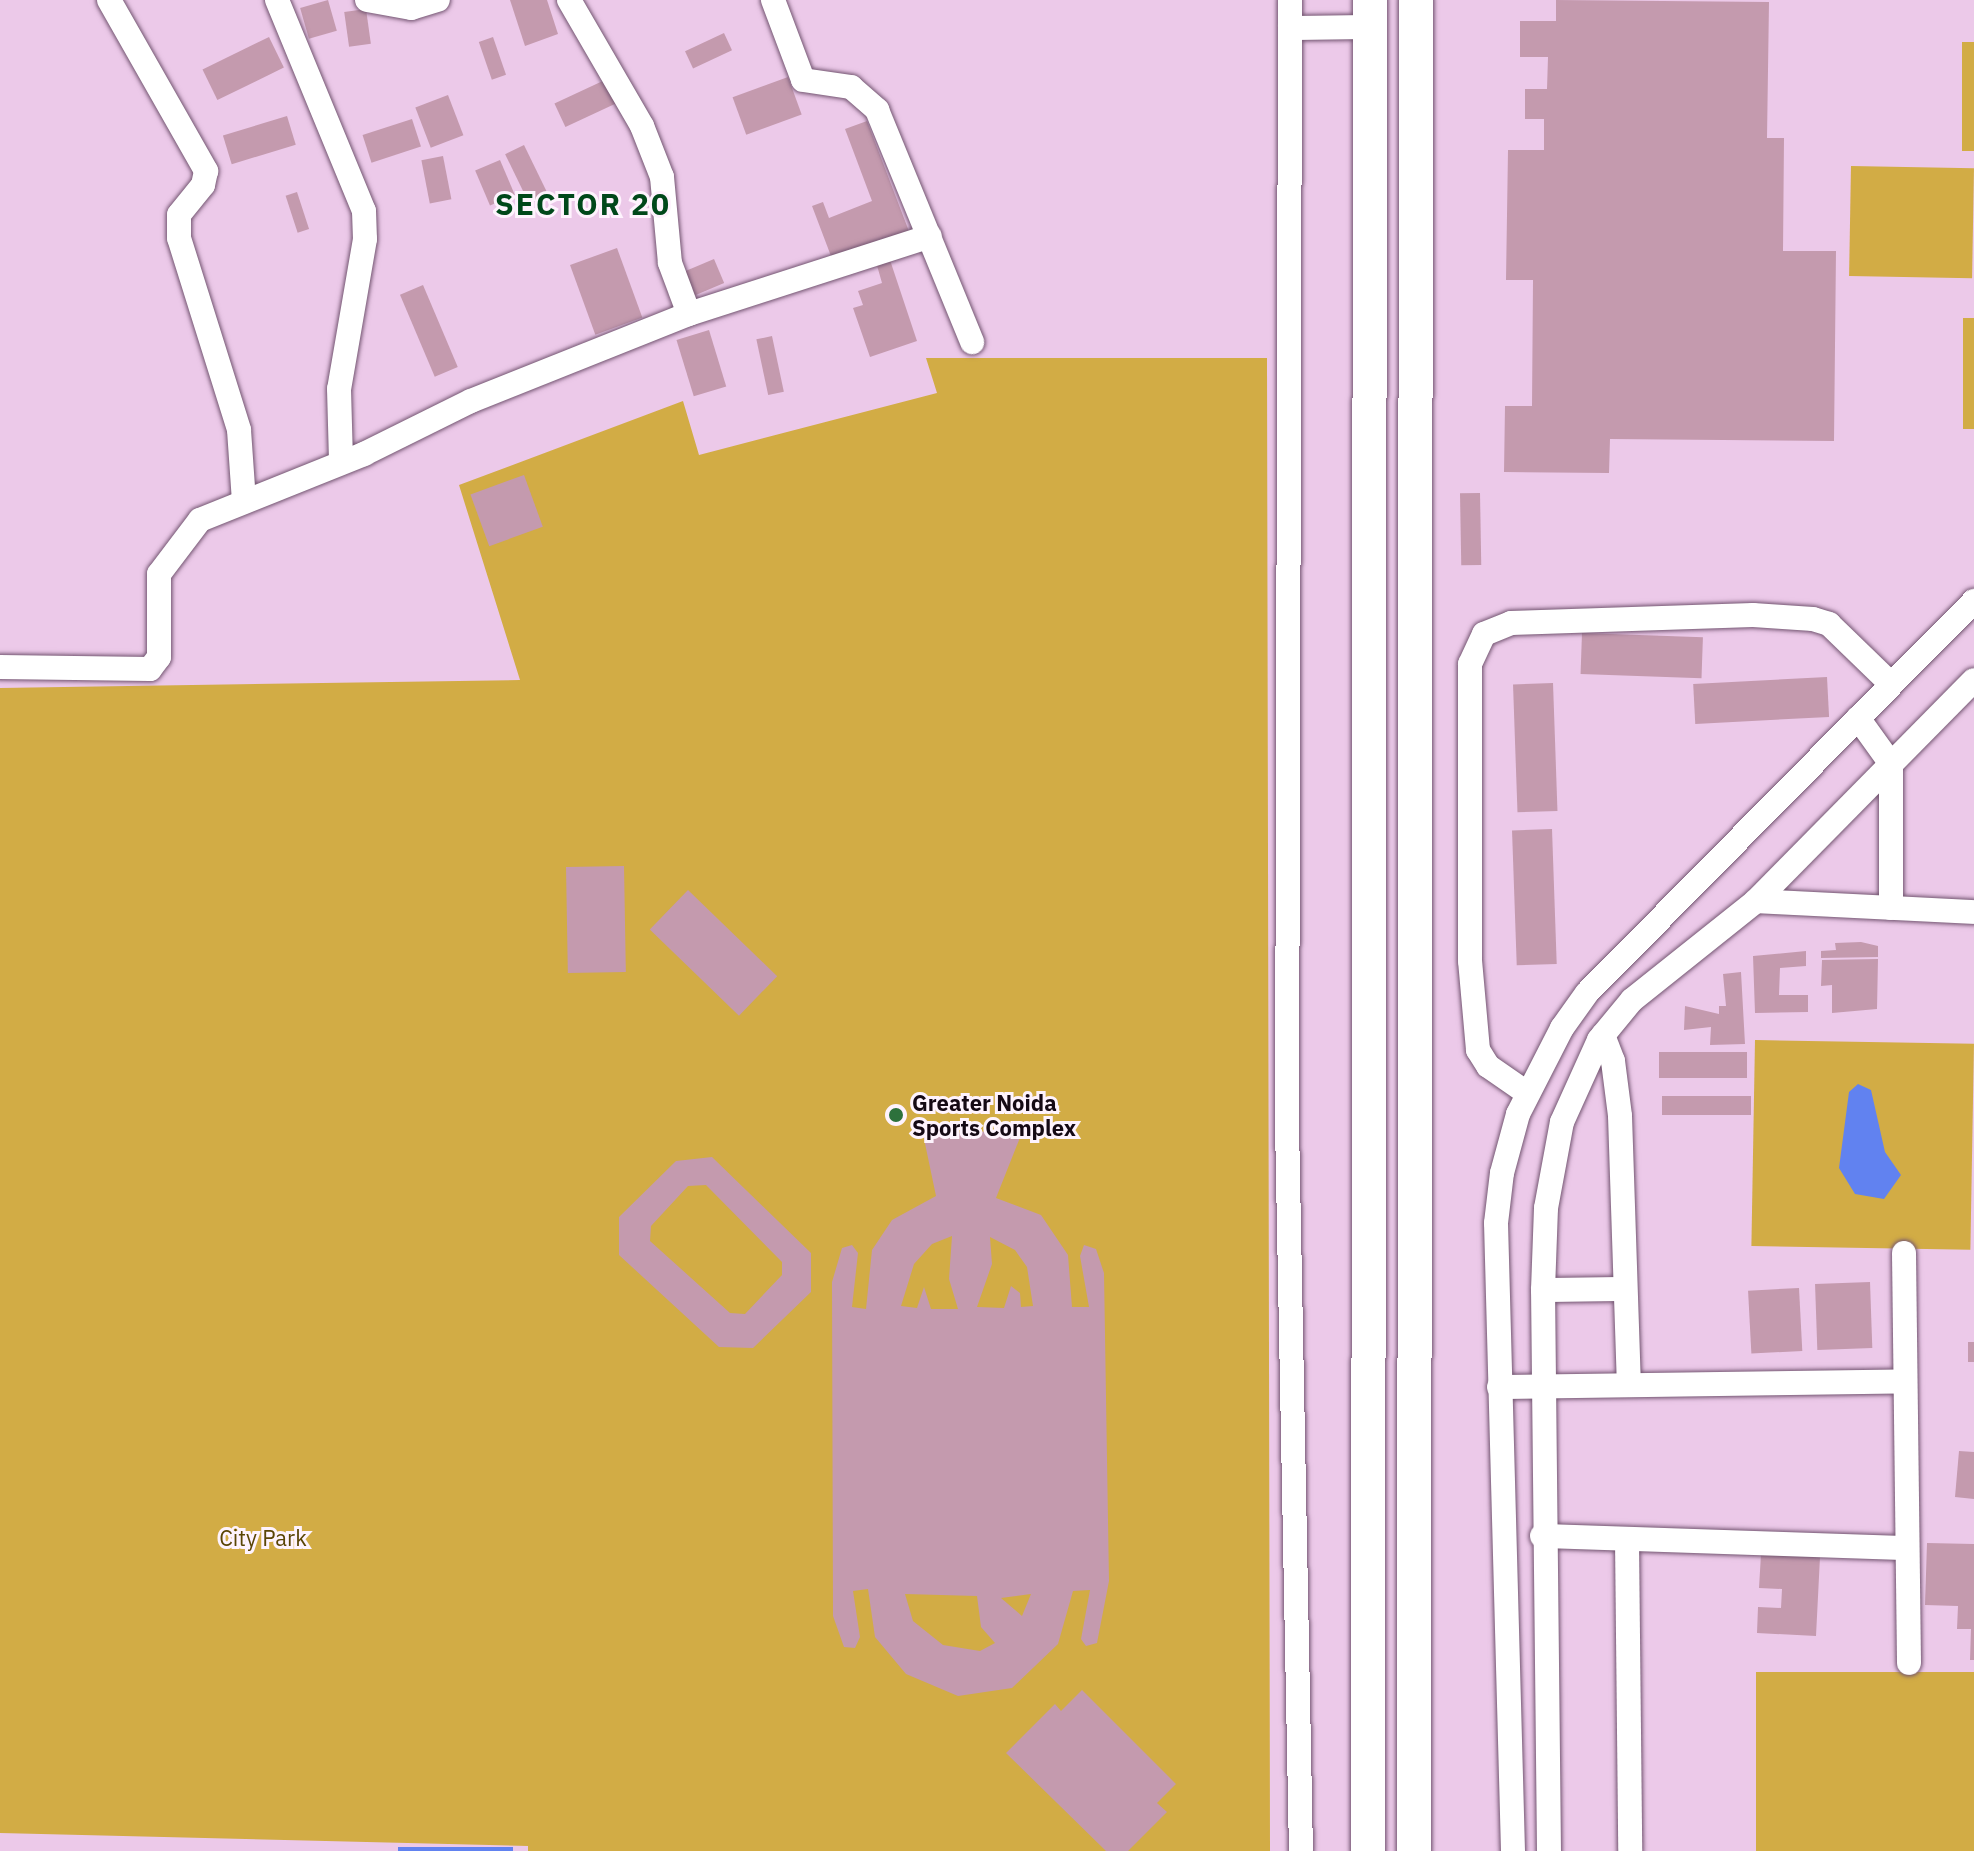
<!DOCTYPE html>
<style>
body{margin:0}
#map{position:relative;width:1974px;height:1851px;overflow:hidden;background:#ecc9e9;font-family:"IBM Plex Sans",sans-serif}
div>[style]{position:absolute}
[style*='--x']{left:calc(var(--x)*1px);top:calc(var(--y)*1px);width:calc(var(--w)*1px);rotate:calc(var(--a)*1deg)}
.green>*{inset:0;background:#d2ac45;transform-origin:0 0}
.water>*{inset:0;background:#6182f0;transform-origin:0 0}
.building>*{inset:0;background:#c49aae;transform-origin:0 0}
.roads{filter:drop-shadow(0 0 2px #735571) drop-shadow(0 0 2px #735571)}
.street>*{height:24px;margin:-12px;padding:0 12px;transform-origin:12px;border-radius:12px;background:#fff}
.secondary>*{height:34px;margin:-17px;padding:0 17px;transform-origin:17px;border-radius:17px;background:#fff}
.dots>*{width:22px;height:22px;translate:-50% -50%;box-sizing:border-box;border:4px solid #fef3fd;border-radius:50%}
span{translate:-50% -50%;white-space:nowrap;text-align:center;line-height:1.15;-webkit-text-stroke:6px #fef3fd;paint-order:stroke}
.poi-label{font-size:22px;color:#150914;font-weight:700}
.left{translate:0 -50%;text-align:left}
.park-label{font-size:22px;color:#5a4505}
.district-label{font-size:30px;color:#00481a;font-weight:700;letter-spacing:2px}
</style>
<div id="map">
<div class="green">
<i style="left:1962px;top:42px;width:12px;height:109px"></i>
<i style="left:1851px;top:166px;width:123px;height:110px;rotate:1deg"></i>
<i style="left:1963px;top:318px;width:11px;height:111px"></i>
<i style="clip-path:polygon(926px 358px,1267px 358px,1270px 1851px,528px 1851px,528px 1846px,0 1833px,0 688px,520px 680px,459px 485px,683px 401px,699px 455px,937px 393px)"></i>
<i style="left:1755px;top:1040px;width:219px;height:206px;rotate:1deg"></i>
<i style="left:1756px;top:1672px;width:218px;height:179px"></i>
</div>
<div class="water">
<i style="clip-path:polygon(1858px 1084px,1871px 1090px,1885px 1152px,1901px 1175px,1884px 1199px,1855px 1194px,1839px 1168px,1849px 1092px)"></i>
<i style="left:398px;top:1847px;width:115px;height:4px"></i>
</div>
<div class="building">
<i style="left:328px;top:0;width:32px;height:29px;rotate:74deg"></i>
<i style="clip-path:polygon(510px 0,547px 0,558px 34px,525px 46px)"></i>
<i style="clip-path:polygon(1556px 0,1769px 2px,1767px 138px,1784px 138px,1783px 251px,1836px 251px,1834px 441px,1610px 439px,1609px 473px,1504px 472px,1505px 406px,1532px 406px,1533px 280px,1506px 280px,1508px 150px,1544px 150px,1544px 119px,1525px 119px,1525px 89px,1547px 89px,1548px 57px,1520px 57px,1520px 21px,1556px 21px)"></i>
<i style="left:366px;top:9px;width:35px;height:22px;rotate:82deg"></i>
<i style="left:724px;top:33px;width:19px;height:43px;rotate:65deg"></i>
<i style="left:269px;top:37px;width:34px;height:74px;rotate:64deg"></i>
<i style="left:493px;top:37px;width:40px;height:15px;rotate:71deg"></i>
<i style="left:788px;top:77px;width:40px;height:59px;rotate:70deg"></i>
<i style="left:607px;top:79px;width:26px;height:58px;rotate:65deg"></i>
<i style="left:448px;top:95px;width:43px;height:35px;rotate:69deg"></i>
<i style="left:287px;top:116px;width:30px;height:67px;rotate:73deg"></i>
<i style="left:412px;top:119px;width:29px;height:52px;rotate:72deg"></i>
<i style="clip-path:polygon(867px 121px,910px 234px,834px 264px,812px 206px,823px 202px,829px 218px,872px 201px,845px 129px)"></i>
<i style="left:524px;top:145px;width:55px;height:21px;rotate:64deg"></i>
<i style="left:443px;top:156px;width:44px;height:22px;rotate:79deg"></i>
<i style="left:500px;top:160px;width:38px;height:27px;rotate:67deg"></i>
<i style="left:297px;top:192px;width:39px;height:12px;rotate:72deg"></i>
<i style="left:617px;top:248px;width:74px;height:50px;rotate:70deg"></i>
<i style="clip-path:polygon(889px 257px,917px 341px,870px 357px,853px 308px,863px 305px,858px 291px,882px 283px,876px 262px)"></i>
<i style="left:714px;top:259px;width:26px;height:36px;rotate:67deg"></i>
<i style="left:423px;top:285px;width:89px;height:25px;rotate:67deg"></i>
<i style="left:709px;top:330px;width:59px;height:34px;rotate:73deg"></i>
<i style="left:772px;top:336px;width:57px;height:16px;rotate:78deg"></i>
<i style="left:524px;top:475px;width:55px;height:57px;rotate:70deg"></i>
<i style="left:1480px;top:493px;width:72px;height:20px;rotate:89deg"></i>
<i style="left:1582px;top:633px;width:121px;height:41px;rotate:2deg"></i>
<i style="left:1827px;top:677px;width:40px;height:134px;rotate:87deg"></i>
<i style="left:1553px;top:683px;width:128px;height:40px;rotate:88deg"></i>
<i style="left:1552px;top:829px;width:135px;height:40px;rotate:88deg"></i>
<i style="left:624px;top:866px;width:106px;height:58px;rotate:89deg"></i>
<i style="left:688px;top:890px;width:124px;height:55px;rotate:44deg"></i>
<i style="clip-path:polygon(1861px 942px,1878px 946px,1878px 957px,1821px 958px,1821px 951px,1836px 950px,1835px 943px)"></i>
<i style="clip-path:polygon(1806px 951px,1806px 966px,1780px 968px,1779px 995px,1808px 995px,1808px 1012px,1755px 1013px,1753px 956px)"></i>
<i style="clip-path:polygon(1878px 959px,1877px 1009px,1832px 1013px,1832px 985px,1821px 986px,1822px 960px)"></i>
<i style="clip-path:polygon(1741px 972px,1745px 1044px,1710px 1045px,1711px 1027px,1684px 1030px,1685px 1006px,1719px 1014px,1719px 1006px,1726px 1006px,1723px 974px)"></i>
<i style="left:1747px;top:1052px;width:26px;height:88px;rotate:90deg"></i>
<i style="left:1751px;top:1096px;width:19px;height:89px;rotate:90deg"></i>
<i style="clip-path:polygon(evenodd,1023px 1130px,996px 1198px,1041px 1215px,1068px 1255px,1072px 1307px,1089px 1307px,1080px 1256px,1084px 1245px,1096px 1249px,1104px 1273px,1109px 1581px,1097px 1643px,1086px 1646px,1081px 1639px,1090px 1590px,1073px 1591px,1058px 1644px,1012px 1688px,958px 1696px,906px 1674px,875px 1637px,868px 1589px,853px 1591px,860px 1637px,855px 1648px,844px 1647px,833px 1616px,832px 1282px,842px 1248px,852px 1245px,858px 1253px,852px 1307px,866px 1309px,872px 1250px,892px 1220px,936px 1196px,923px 1134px,1023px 1130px,952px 1236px,949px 1279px,958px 1309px,931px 1309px,924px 1287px,917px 1308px,901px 1306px,914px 1264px,932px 1244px,952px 1236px,1023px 1130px,990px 1237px,1015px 1250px,1027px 1267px,1033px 1306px,1021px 1307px,1020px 1293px,1011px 1286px,1004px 1308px,977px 1307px,992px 1264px,990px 1237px,1023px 1130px,905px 1594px,977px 1596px,981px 1627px,995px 1643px,980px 1651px,943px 1645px,913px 1621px,905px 1594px,1023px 1130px,1031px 1594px,1022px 1616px,1001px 1598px,1031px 1594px)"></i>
<i style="clip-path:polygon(evenodd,712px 1157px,811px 1253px,811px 1292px,753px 1348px,719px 1347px,619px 1255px,619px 1217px,676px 1161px,712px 1157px,706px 1185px,782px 1262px,782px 1275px,745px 1314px,730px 1313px,650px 1241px,651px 1226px,688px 1186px,706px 1185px)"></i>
<i style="left:1870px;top:1282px;width:66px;height:55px;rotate:88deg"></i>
<i style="left:1799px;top:1288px;width:63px;height:51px;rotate:87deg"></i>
<i style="left:1968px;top:1342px;width:6px;height:20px"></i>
<i style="clip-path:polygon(1959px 1451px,1974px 1452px,1974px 1499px,1955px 1497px)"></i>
<i style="clip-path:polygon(1927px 1543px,1974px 1544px,1974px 1660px,1970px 1660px,1971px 1629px,1957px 1629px,1958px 1606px,1925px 1605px)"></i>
<i style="clip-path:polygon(1761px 1554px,1820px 1557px,1816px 1636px,1757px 1633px,1758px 1607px,1781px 1608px,1782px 1589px,1759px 1588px)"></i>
<i style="clip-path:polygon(1082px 1690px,1176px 1784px,1157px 1803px,1167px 1812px,1128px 1851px,1106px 1851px,1006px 1753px,1055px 1704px,1061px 1711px)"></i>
</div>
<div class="roads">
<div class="street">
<i style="--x:109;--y:0;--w:197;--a:60.4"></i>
<i style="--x:206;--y:171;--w:14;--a:102"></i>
<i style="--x:203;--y:185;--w:38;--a:129"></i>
<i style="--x:179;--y:215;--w:23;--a:90"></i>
<i style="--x:179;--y:238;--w:201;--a:72.6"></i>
<i style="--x:239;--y:430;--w:71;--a:86"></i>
<i style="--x:277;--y:0;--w:228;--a:67.6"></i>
<i style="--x:364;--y:211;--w:28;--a:88"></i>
<i style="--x:365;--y:239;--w:152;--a:99.8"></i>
<i style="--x:339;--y:389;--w:73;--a:88.4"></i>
<i style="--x:367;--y:0;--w:45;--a:10.3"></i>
<i style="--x:411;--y:8;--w:28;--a:-17"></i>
<i style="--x:569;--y:0;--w:146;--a:59.9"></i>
<i style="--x:642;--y:126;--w:55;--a:68.6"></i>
<i style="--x:662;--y:177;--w:86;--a:84.7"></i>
<i style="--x:670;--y:263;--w:54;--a:69.6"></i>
<i style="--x:773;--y:0;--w:85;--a:69.4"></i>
<i style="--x:803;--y:80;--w:49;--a:8.3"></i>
<i style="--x:851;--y:87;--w:35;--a:41"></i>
<i style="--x:877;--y:110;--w:251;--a:67.7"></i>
<i style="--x:1290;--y:0;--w:1124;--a:90.15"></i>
<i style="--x:1287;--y:1124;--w:727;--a:88.9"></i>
<i style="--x:1290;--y:28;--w:81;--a:-0.7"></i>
<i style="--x:0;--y:667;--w:150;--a:0.8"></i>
<i style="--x:150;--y:669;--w:15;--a:-53"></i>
<i style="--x:159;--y:657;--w:83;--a:-90"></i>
<i style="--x:159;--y:574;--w:68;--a:-52.8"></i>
<i style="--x:200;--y:520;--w:177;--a:-21.9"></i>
<i style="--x:364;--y:454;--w:119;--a:-26.4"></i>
<i style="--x:471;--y:401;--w:235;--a:-21.8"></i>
<i style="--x:689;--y:314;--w:253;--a:-17.9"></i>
<i style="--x:1858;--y:718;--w:57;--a:54.3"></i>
<i style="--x:1891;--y:764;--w:144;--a:90"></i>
<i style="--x:1756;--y:901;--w:218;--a:2.9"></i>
<i style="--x:1603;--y:1035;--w:28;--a:69"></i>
<i style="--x:1613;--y:1061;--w:55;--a:82.7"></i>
<i style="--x:1620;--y:1116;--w:266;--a:88.1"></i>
<i style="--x:1527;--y:1093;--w:47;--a:-145.3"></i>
<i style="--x:1488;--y:1066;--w:19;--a:-122"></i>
<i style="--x:1478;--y:1050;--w:89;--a:-95.1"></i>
<i style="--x:1470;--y:961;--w:297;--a:-90"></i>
<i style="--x:1470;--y:664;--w:33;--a:-65"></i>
<i style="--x:1484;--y:634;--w:29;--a:-22"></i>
<i style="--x:1511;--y:623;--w:242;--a:-1.9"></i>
<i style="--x:1753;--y:615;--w:60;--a:3.8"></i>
<i style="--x:1813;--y:619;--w:17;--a:17"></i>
<i style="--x:1829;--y:624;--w:86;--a:44.1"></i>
<i style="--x:1904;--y:1253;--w:410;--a:89.3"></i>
<i style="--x:1543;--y:1290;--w:82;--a:-0.7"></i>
<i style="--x:1499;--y:1387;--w:405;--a:-0.8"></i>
<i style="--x:1542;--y:1536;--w:364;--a:1.9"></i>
<i style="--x:1627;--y:1540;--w:311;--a:89.4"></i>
<i style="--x:1513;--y:1851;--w:628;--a:-91.55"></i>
<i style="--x:1496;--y:1223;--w:50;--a:-83.2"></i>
<i style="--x:1502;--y:1173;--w:61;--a:-74.8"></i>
<i style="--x:1518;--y:1114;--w:97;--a:-62.9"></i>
<i style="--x:1562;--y:1028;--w:43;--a:-54.5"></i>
<i style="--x:1587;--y:993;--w:551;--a:-45.37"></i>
<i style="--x:1549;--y:1851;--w:561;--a:-90.61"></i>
<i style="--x:1543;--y:1290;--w:82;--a:-87.9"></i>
<i style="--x:1546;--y:1208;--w:87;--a:-79.5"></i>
<i style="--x:1562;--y:1122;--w:90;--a:-65.7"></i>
<i style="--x:1599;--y:1040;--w:52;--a:-50.5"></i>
<i style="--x:1632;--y:1000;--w:159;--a:-38.6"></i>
<i style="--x:1756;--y:901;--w:310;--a:-45.4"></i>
</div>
<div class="secondary">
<i style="--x:1368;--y:1851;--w:1851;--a:-89.94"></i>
<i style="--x:1414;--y:1851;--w:1851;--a:-89.94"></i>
</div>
</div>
<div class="dots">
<i style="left:896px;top:1115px;background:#2d713c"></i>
</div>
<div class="poi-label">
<span class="left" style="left:912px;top:1115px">Greater Noida<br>Sports Complex</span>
</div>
<div class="park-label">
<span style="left:263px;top:1538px">City Park</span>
</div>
<div class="district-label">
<span style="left:583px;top:204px">SECTOR 20</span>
</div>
</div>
